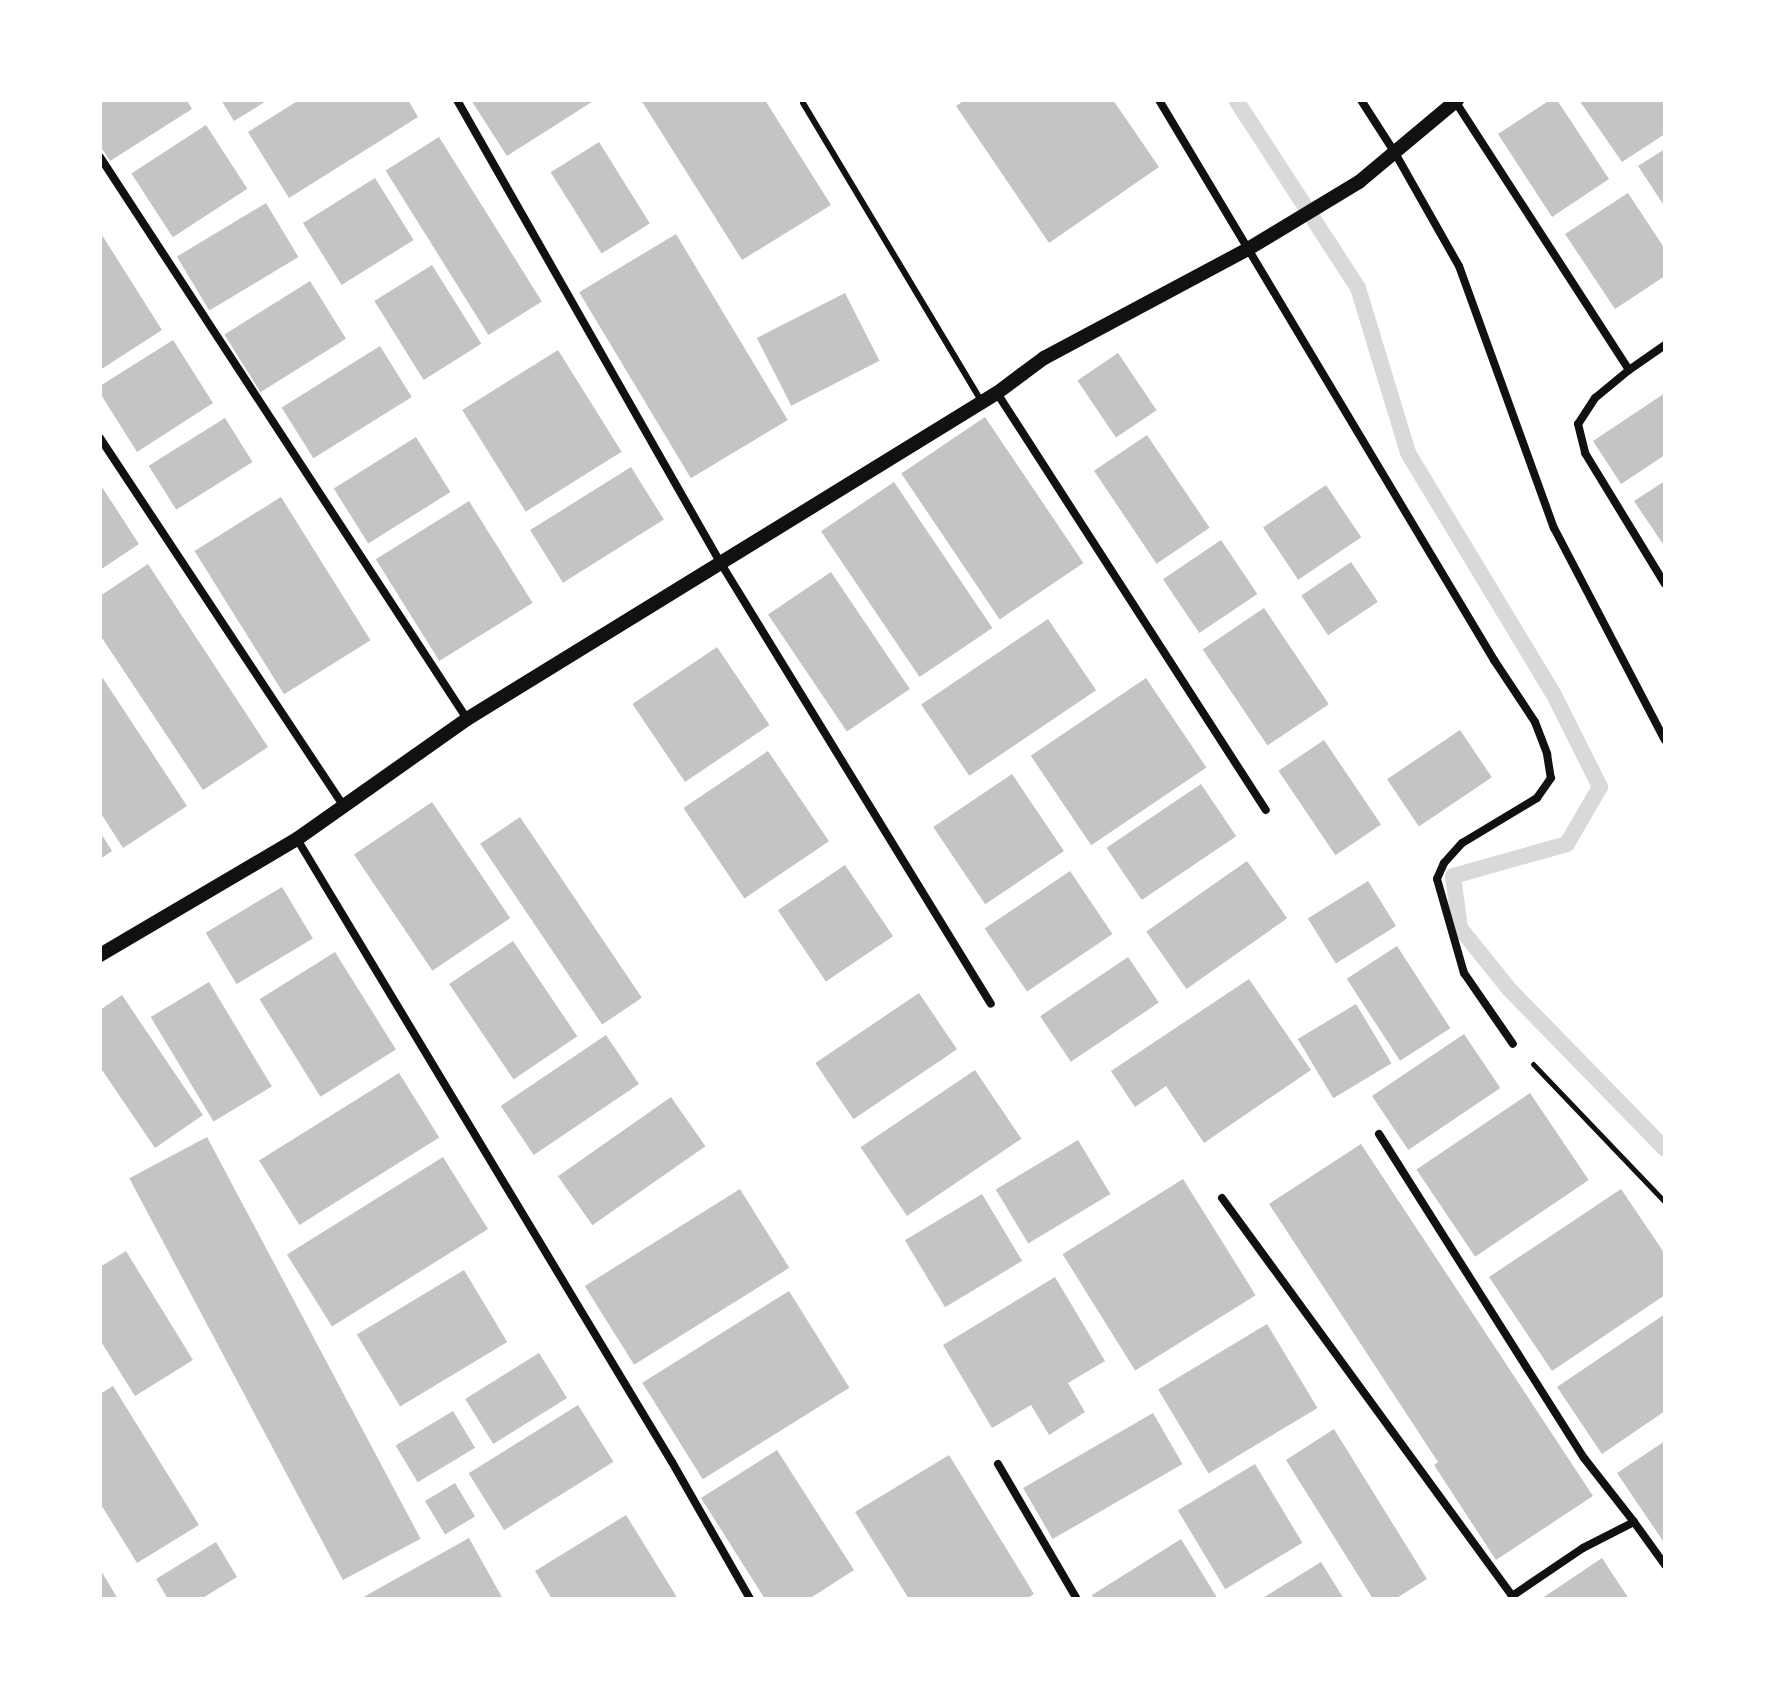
<!DOCTYPE html>
<style>
body{margin:0}
#map{position:relative;width:1765px;height:1699px;overflow:hidden;background:#fff;font-family:Signika,sans-serif}
div>[style]{position:absolute}
[style*='--x']{left:calc(var(--x)*1px);top:calc(var(--y)*1px);width:calc(var(--w)*1px);rotate:calc(var(--a)*1deg)}
.stream>*{height:16px;margin:-8px;padding:0 8px;transform-origin:8px;border-radius:8px;background:#d9d9d9}
.building>*{inset:0;background:#c4c4c4;transform-origin:0 0}
.path>*{height:5px;margin:-2.5px;padding:0 2.5px;transform-origin:2.5px;border-radius:2.5px;background:#111}
.service>*{height:6px;margin:-3px;padding:0 3px;transform-origin:3px;border-radius:3px;background:#111}
.minor>*{height:8px;margin:-4px;padding:0 4px;transform-origin:4px;border-radius:4px;background:#111}
.tertiary>*{height:14px;margin:-7px;padding:0 7px;transform-origin:7px;border-radius:7px;background:#111}
span{translate:-50% -50%;white-space:nowrap;text-align:center;line-height:1.15;-webkit-text-stroke:6px #fff;paint-order:stroke}
.frame{position:absolute;inset:0;border:102px solid #fff;pointer-events:none}
</style>
<div id="map">
<div class="stream">
<i style="--x:1236;--y:100;--w:224;--a:57"></i>
<i style="--x:1358;--y:288;--w:172;--a:73.1"></i>
<i style="--x:1408;--y:453;--w:280;--a:58.9"></i>
<i style="--x:1553;--y:693;--w:105;--a:63.4"></i>
<i style="--x:1600;--y:787;--w:66;--a:120.1"></i>
<i style="--x:1567;--y:844;--w:118;--a:164.3"></i>
<i style="--x:1453;--y:876;--w:52;--a:82.3"></i>
<i style="--x:1460;--y:928;--w:78;--a:51.2"></i>
<i style="--x:1509;--y:989;--w:223;--a:45.7"></i>
</div>
<div class="building">
<i style="clip-path:polygon(100px 100px,187px 100px,192px 109px,110px 161px,100px 146px)"></i>
<i style="clip-path:polygon(221px 100px,268px 100px,234px 121px)"></i>
<i style="clip-path:polygon(299px 100px,408px 100px,418px 117px,289px 198px,248px 132px)"></i>
<i style="clip-path:polygon(471px 100px,595px 100px,507px 156px)"></i>
<i style="clip-path:polygon(641px 100px,765px 100px,831px 205px,742px 260px)"></i>
<i style="clip-path:polygon(965px 100px,1113px 100px,1159px 167px,1049px 243px,956px 106px)"></i>
<i style="clip-path:polygon(1550px 100px,1557px 100px,1609px 179px,1552px 217px,1498px 134px)"></i>
<i style="clip-path:polygon(1579px 100px,1665px 100px,1665px 134px,1622px 162px)"></i>
<i style="left:206px;top:125px;width:76px;height:89px;rotate:57deg"></i>
<i style="left:439px;top:137px;width:194px;height:63px;rotate:58deg"></i>
<i style="left:599px;top:142px;width:96px;height:57px;rotate:58deg"></i>
<i style="clip-path:polygon(1665px 149px,1665px 207px,1638px 166px)"></i>
<i style="left:375px;top:178px;width:73px;height:85px;rotate:58deg"></i>
<i style="clip-path:polygon(1628px 193px,1665px 249px,1665px 276px,1615px 309px,1565px 234px)"></i>
<i style="left:266px;top:203px;width:63px;height:104px;rotate:59deg"></i>
<i style="clip-path:polygon(100px 232px,162px 330px,100px 370px)"></i>
<i style="left:676px;top:234px;width:217px;height:113px;rotate:59deg"></i>
<i style="left:432px;top:265px;width:93px;height:68px;rotate:58deg"></i>
<i style="left:310px;top:281px;width:68px;height:101px;rotate:58deg"></i>
<i style="left:845px;top:293px;width:76px;height:99px;rotate:63deg"></i>
<i style="clip-path:polygon(173px 340px,213px 403px,137px 452px,100px 393px,100px 386px)"></i>
<i style="left:380px;top:346px;width:60px;height:116px;rotate:58deg"></i>
<i style="left:558px;top:350px;width:120px;height:113px;rotate:58deg"></i>
<i style="left:1118px;top:353px;width:69px;height:49px;rotate:56deg"></i>
<i style="clip-path:polygon(1665px 393px,1665px 455px,1621px 484px,1593px 441px)"></i>
<i style="left:985px;top:417px;width:176px;height:101px;rotate:56deg"></i>
<i style="left:225px;top:418px;width:52px;height:90px;rotate:58deg"></i>
<i style="left:1147px;top:435px;width:112px;height:64px;rotate:56deg"></i>
<i style="left:416px;top:437px;width:65px;height:97px;rotate:58deg"></i>
<i style="left:631px;top:467px;width:62px;height:119px;rotate:58deg"></i>
<i style="clip-path:polygon(1665px 481px,1665px 547px,1634px 501px)"></i>
<i style="left:894px;top:482px;width:176px;height:88px;rotate:56deg"></i>
<i style="clip-path:polygon(100px 484px,139px 544px,100px 570px)"></i>
<i style="left:1326px;top:485px;width:63px;height:76px;rotate:56deg"></i>
<i style="left:281px;top:497px;width:169px;height:102px;rotate:58deg"></i>
<i style="left:469px;top:501px;width:120px;height:110px;rotate:58deg"></i>
<i style="left:1221px;top:540px;width:65px;height:70px;rotate:56deg"></i>
<i style="left:1351px;top:562px;width:48px;height:60px;rotate:56deg"></i>
<i style="clip-path:polygon(148px 564px,268px 747px,203px 790px,100px 635px,100px 596px)"></i>
<i style="left:831px;top:572px;width:141px;height:76px;rotate:56deg"></i>
<i style="left:1264px;top:608px;width:116px;height:74px;rotate:56deg"></i>
<i style="left:1048px;top:619px;width:86px;height:153px;rotate:56deg"></i>
<i style="left:717px;top:647px;width:94px;height:102px;rotate:56deg"></i>
<i style="clip-path:polygon(100px 674px,187px 806px,123px 848px,100px 812px)"></i>
<i style="left:1146px;top:678px;width:108px;height:139px;rotate:56deg"></i>
<i style="left:1460px;top:730px;width:57px;height:88px;rotate:56deg"></i>
<i style="left:1324px;top:740px;width:102px;height:55px;rotate:56deg"></i>
<i style="left:768px;top:751px;width:109px;height:102px;rotate:56deg"></i>
<i style="left:1012px;top:774px;width:93px;height:95px;rotate:56deg"></i>
<i style="left:1201px;top:784px;width:63px;height:114px;rotate:56deg"></i>
<i style="left:432px;top:802px;width:140px;height:94px;rotate:56deg"></i>
<i style="left:520px;top:817px;width:218px;height:48px;rotate:56deg"></i>
<i style="clip-path:polygon(100px 832px,112px 851px,100px 859px)"></i>
<i style="left:1247px;top:861px;width:70px;height:123px;rotate:55deg"></i>
<i style="left:845px;top:865px;width:86px;height:81px;rotate:56deg"></i>
<i style="left:1070px;top:871px;width:76px;height:103px;rotate:56deg"></i>
<i style="left:1368px;top:881px;width:53px;height:71px;rotate:58deg"></i>
<i style="left:282px;top:887px;width:60px;height:89px;rotate:59deg"></i>
<i style="left:513px;top:941px;width:115px;height:77px;rotate:56deg"></i>
<i style="left:1397px;top:946px;width:98px;height:60px;rotate:57deg"></i>
<i style="left:335px;top:952px;width:115px;height:89px;rotate:58deg"></i>
<i style="left:1128px;top:957px;width:55px;height:106px;rotate:56deg"></i>
<i style="clip-path:polygon(1249px 979px,1311px 1070px,1204px 1143px,1166px 1086px,1135px 1107px,1111px 1071px)"></i>
<i style="left:209px;top:982px;width:122px;height:68px;rotate:59deg"></i>
<i style="left:919px;top:993px;width:68px;height:125px;rotate:56deg"></i>
<i style="clip-path:polygon(122px 995px,203px 1115px,155px 1148px,100px 1067px,100px 1010px)"></i>
<i style="left:1356px;top:1004px;width:69px;height:68px;rotate:59deg"></i>
<i style="left:1464px;top:1034px;width:65px;height:111px;rotate:56deg"></i>
<i style="left:606px;top:1035px;width:59px;height:127px;rotate:56deg"></i>
<i style="left:975px;top:1070px;width:83px;height:138px;rotate:56deg"></i>
<i style="left:399px;top:1073px;width:76px;height:165px;rotate:58deg"></i>
<i style="left:1530px;top:1093px;width:105px;height:137px;rotate:56deg"></i>
<i style="left:671px;top:1097px;width:60px;height:138px;rotate:55deg"></i>
<i style="left:207px;top:1137px;width:455px;height:88px;rotate:62deg"></i>
<i style="left:1078px;top:1140px;width:63px;height:96px;rotate:59deg"></i>
<i style="clip-path:polygon(1361px 1144px,1593px 1496px,1496px 1560px,1434px 1465px,1438px 1462px,1269px 1204px)"></i>
<i style="left:443px;top:1157px;width:85px;height:184px;rotate:58deg"></i>
<i style="left:1183px;top:1179px;width:137px;height:142px;rotate:58deg"></i>
<i style="left:740px;top:1189px;width:93px;height:183px;rotate:58deg"></i>
<i style="clip-path:polygon(1621px 1189px,1665px 1254px,1665px 1295px,1552px 1371px,1489px 1277px)"></i>
<i style="left:982px;top:1194px;width:78px;height:90px;rotate:59deg"></i>
<i style="clip-path:polygon(126px 1251px,193px 1360px,135px 1396px,100px 1340px,100px 1267px)"></i>
<i style="left:464px;top:1270px;width:84px;height:125px;rotate:59deg"></i>
<i style="clip-path:polygon(1055px 1277px,1105px 1361px,1068px 1383px,1085px 1412px,1049px 1435px,1031px 1405px,992px 1428px,943px 1345px)"></i>
<i style="left:789px;top:1291px;width:114px;height:173px;rotate:58deg"></i>
<i style="clip-path:polygon(1665px 1314px,1665px 1411px,1602px 1454px,1557px 1387px)"></i>
<i style="left:1267px;top:1324px;width:98px;height:127px;rotate:59deg"></i>
<i style="left:539px;top:1353px;width:53px;height:87px;rotate:58deg"></i>
<i style="clip-path:polygon(113px 1386px,199px 1525px,137px 1563px,100px 1503px,100px 1394px)"></i>
<i style="left:578px;top:1405px;width:67px;height:129px;rotate:58deg"></i>
<i style="left:453px;top:1411px;width:43px;height:67px;rotate:59deg"></i>
<i style="left:1153px;top:1413px;width:59px;height:150px;rotate:60deg"></i>
<i style="clip-path:polygon(1334px 1429px,1427px 1579px,1395px 1599px,1373px 1599px,1286px 1460px)"></i>
<i style="clip-path:polygon(1665px 1441px,1665px 1544px,1617px 1473px)"></i>
<i style="clip-path:polygon(777px 1450px,854px 1570px,809px 1599px,765px 1599px,701px 1498px)"></i>
<i style="clip-path:polygon(949px 1455px,1034px 1594px,1026px 1599px,909px 1599px,855px 1512px)"></i>
<i style="left:1255px;top:1464px;width:92px;height:90px;rotate:59deg"></i>
<i style="left:455px;top:1483px;width:39px;height:35px;rotate:59deg"></i>
<i style="clip-path:polygon(626px 1515px,678px 1599px,552px 1599px,535px 1571px)"></i>
<i style="clip-path:polygon(469px 1538px,503px 1599px,360px 1599px)"></i>
<i style="clip-path:polygon(1181px 1539px,1218px 1599px,1094px 1599px,1092px 1595px)"></i>
<i style="clip-path:polygon(216px 1542px,237px 1577px,201px 1599px,168px 1599px,156px 1579px)"></i>
<i style="clip-path:polygon(1602px 1558px,1629px 1599px,1541px 1599px)"></i>
<i style="clip-path:polygon(1321px 1562px,1344px 1599px,1261px 1599px)"></i>
<i style="clip-path:polygon(100px 1569px,118px 1599px,100px 1599px)"></i>
</div>
<div class="path">
<i style="--x:1533;--y:1064;--w:191;--a:46.3"></i>
</div>
<div class="service">
<i style="--x:803;--y:103;--w:348;--a:59.1"></i>
</div>
<div class="minor">
<i style="--x:457;--y:100;--w:532;--a:60.35"></i>
<i style="--x:720;--y:562;--w:518;--a:58.49"></i>
<i style="--x:1159;--y:100;--w:653;--a:59.11"></i>
<i style="--x:1494;--y:660;--w:74;--a:56.5"></i>
<i style="--x:1535;--y:722;--w:34;--a:69"></i>
<i style="--x:1547;--y:754;--w:24;--a:81"></i>
<i style="--x:1551;--y:778;--w:24;--a:125"></i>
<i style="--x:1537;--y:798;--w:87;--a:149"></i>
<i style="--x:1462;--y:843;--w:27;--a:132"></i>
<i style="--x:1444;--y:863;--w:17;--a:114"></i>
<i style="--x:1437;--y:879;--w:98;--a:74"></i>
<i style="--x:1464;--y:973;--w:86;--a:55.4"></i>
<i style="--x:1361;--y:100;--w:63;--a:57.3"></i>
<i style="--x:1395;--y:153;--w:130;--a:60.5"></i>
<i style="--x:1459;--y:266;--w:279;--a:70.1"></i>
<i style="--x:1554;--y:528;--w:239;--a:62.4"></i>
<i style="--x:1455;--y:101;--w:320;--a:57.1"></i>
<i style="--x:1629;--y:370;--w:44;--a:140.5"></i>
<i style="--x:1595;--y:398;--w:31;--a:123"></i>
<i style="--x:1578;--y:424;--w:30;--a:76"></i>
<i style="--x:1585;--y:453;--w:153;--a:58.6"></i>
<i style="--x:100;--y:157;--w:671;--a:56.85"></i>
<i style="--x:1629;--y:370;--w:44;--a:-34.8"></i>
<i style="--x:997;--y:393;--w:496;--a:57.2"></i>
<i style="--x:100;--y:438;--w:442;--a:56.5"></i>
<i style="--x:297;--y:839;--w:727;--a:58.96"></i>
<i style="--x:672;--y:1462;--w:158;--a:60.3"></i>
<i style="--x:1379;--y:1134;--w:383;--a:57.7"></i>
<i style="--x:1584;--y:1458;--w:81;--a:52"></i>
<i style="--x:1634;--y:1522;--w:57;--a:153"></i>
<i style="--x:1583;--y:1548;--w:86;--a:145.9"></i>
<i style="--x:1222;--y:1198;--w:495;--a:53.9"></i>
<i style="--x:998;--y:1464;--w:156;--a:59.7"></i>
<i style="--x:1634;--y:1522;--w:53;--a:54.2"></i>
</div>
<div class="tertiary">
<i style="--x:100;--y:955;--w:229;--a:-30.5"></i>
<i style="--x:297;--y:839;--w:208;--a:-35.2"></i>
<i style="--x:467;--y:719;--w:622;--a:-31.6"></i>
<i style="--x:997;--y:393;--w:59;--a:-36.7"></i>
<i style="--x:1044;--y:358;--w:231;--a:-28.1"></i>
<i style="--x:1248;--y:249;--w:130;--a:-31.1"></i>
<i style="--x:1359;--y:182;--w:128;--a:-39.9"></i>
</div>
<div class="frame"></div>
</div>
